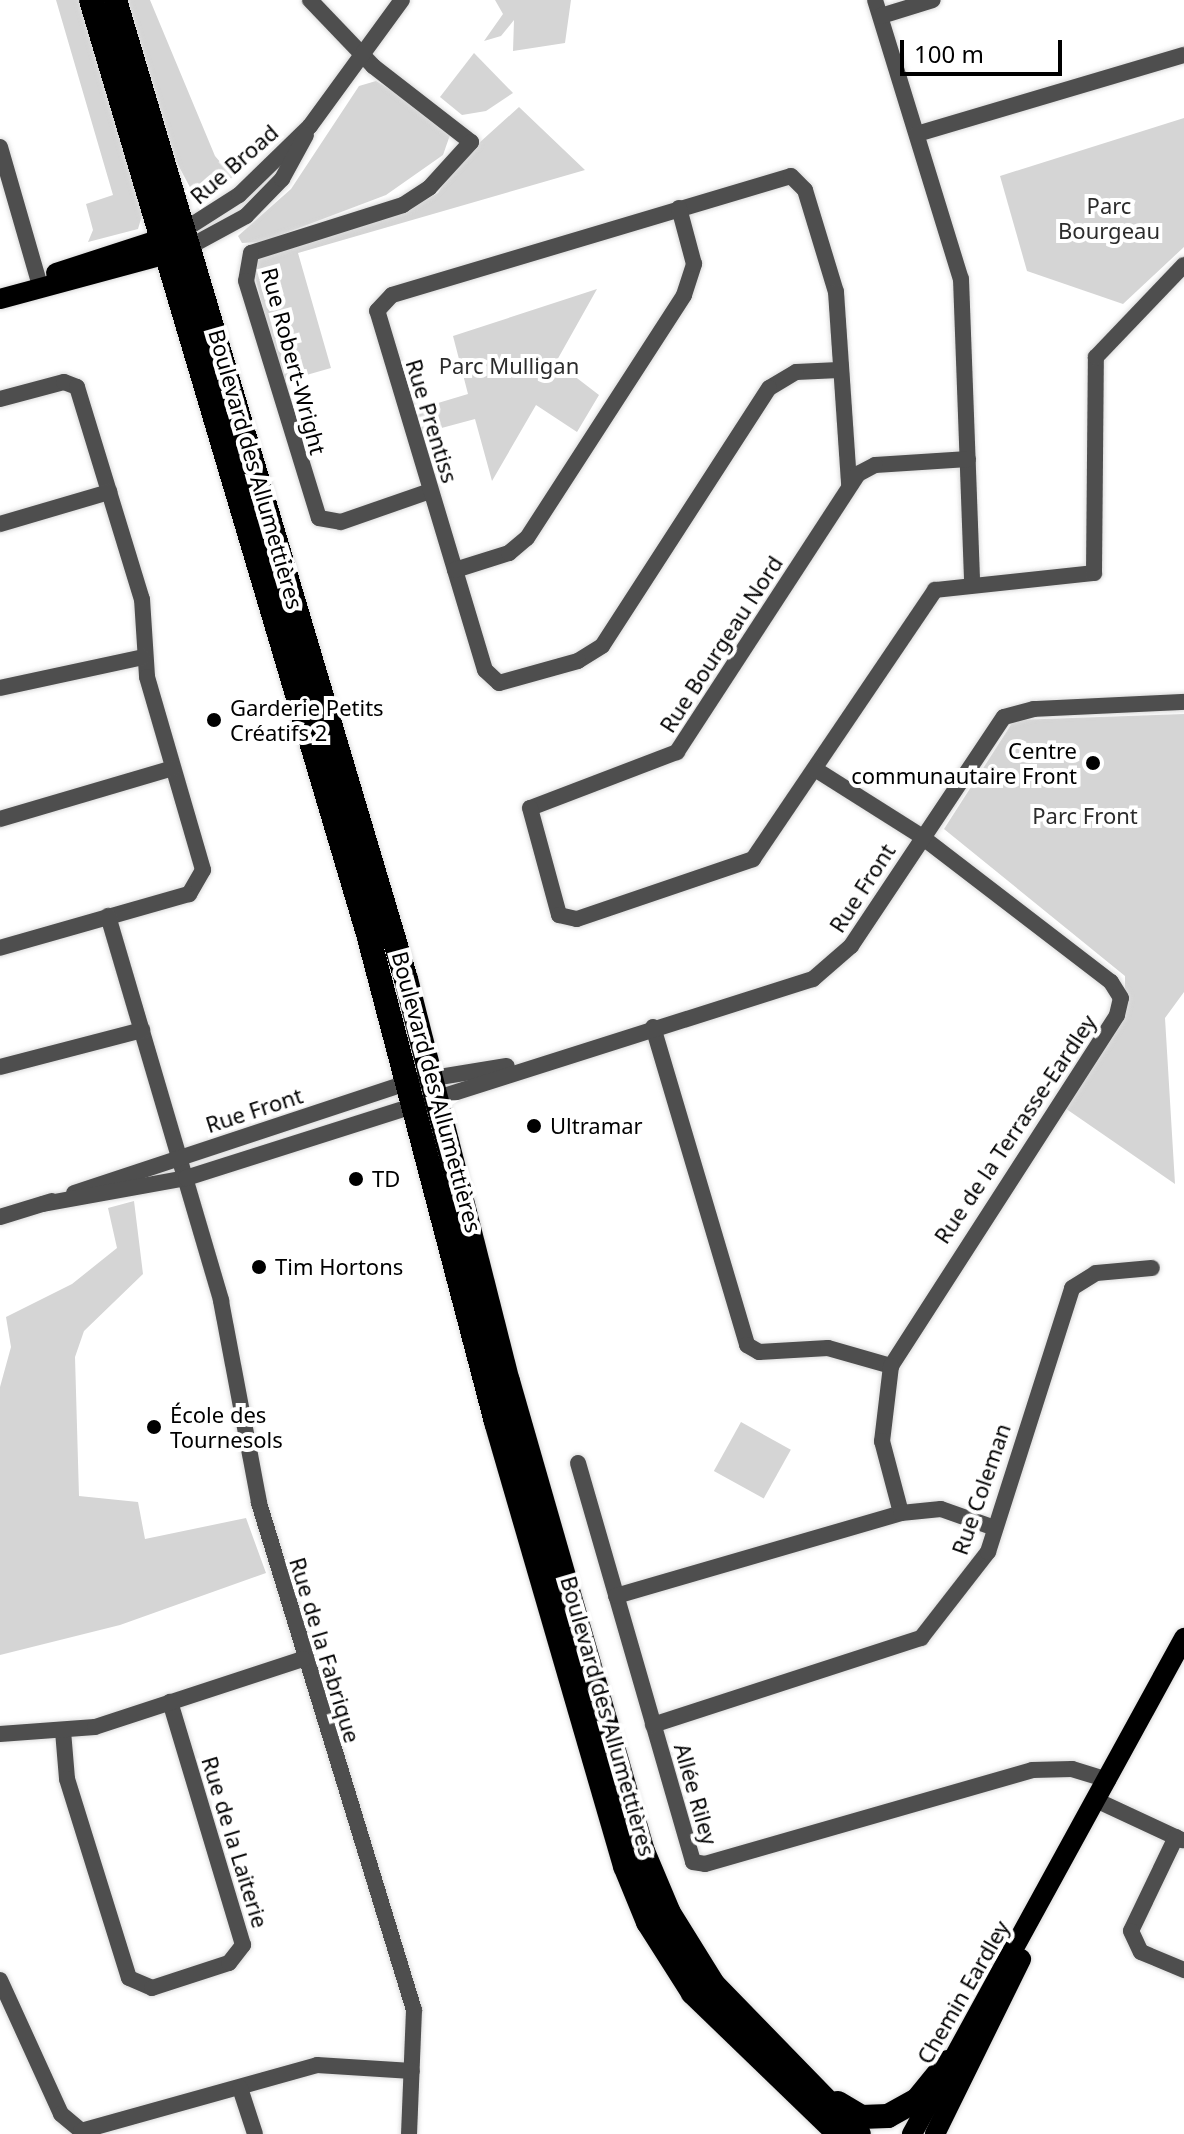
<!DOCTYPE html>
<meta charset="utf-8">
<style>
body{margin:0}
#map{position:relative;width:1184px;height:2134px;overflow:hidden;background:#fff;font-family:"Noto Sans",sans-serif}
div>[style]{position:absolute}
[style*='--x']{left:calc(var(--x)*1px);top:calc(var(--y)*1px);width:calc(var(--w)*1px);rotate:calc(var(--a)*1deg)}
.green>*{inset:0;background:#d5d5d5;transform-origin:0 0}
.roads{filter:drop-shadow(0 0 2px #dbdbdb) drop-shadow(0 0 2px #dbdbdb)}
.minor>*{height:16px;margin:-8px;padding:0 8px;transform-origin:8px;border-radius:8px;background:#4e4e4e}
.major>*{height:20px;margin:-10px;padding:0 10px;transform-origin:10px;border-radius:10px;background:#000}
.highway>*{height:24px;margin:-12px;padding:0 12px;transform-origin:12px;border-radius:12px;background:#000}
.dots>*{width:22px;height:22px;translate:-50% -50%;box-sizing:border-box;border:4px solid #fff;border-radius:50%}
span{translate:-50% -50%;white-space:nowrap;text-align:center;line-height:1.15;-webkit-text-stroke:8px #fff;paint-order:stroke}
.street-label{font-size:22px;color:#000}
.park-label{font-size:22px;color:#2c2c2c}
.poi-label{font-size:22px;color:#000}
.left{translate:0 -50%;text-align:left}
.right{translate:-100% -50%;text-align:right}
.scale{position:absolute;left:900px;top:40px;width:162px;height:36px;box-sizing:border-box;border:4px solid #000;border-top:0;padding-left:10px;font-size:24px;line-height:28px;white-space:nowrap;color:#000;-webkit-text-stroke:6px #fff;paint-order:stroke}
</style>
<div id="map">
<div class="green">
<i style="clip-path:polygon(56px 0,81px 0,143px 212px,138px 229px,88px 242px,93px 230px,86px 204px,113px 195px)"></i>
<i style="clip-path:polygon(128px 0,150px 0,215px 156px,233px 177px,208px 196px,192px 191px,176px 161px)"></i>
<i style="clip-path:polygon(495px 0,571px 0,565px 43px,513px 51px,514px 20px,501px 36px,484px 41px,503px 14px)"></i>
<i style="clip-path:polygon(474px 53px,513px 93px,486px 111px,462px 115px,440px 97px)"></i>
<i style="clip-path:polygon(376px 81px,442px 120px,450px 135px,443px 155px,386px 195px,262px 242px,242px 243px,238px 236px,291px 189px,359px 86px)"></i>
<i style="clip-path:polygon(519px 107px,585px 170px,298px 253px,331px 368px,282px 382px,251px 261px,400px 214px,438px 193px,458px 162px)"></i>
<i style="clip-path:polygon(1184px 118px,1184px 247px,1123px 304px,1027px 271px,1000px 176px)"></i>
<i style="clip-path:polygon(597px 289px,556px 362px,599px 395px,577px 432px,536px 405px,492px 481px,475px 419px,423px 433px,418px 409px,468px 394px,453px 336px)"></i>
<i style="clip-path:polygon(1184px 714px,1184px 992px,1165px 1018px,1175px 1184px,1062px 1106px,1125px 1011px,1125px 976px,944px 829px,1014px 720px)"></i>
<i style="clip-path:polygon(134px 1201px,143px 1274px,84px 1331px,75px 1357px,79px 1496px,138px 1502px,145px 1539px,246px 1518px,266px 1573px,120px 1625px,0 1655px,0 1387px,11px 1347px,6px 1317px,72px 1284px,117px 1248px,108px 1208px)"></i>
<i style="left:741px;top:1422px;width:57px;height:56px;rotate:29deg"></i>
</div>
<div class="roads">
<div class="minor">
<i style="--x:310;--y:0;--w:91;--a:46.3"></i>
<i style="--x:373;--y:66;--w:124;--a:37.8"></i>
<i style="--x:471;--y:142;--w:62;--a:132.4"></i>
<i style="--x:429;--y:188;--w:31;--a:147"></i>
<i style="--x:403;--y:205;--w:159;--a:162.5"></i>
<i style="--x:251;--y:253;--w:28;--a:100"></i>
<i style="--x:246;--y:281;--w:248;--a:72.9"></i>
<i style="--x:319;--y:518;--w:22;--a:10"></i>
<i style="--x:341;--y:522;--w:94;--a:-19.2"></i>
<i style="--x:875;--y:0;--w:292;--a:72.9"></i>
<i style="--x:961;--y:279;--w:303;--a:87.9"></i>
<i style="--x:881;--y:16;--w:54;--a:-17.1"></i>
<i style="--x:917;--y:134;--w:278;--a:-16.5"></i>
<i style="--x:0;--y:147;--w:148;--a:73.9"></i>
<i style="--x:184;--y:230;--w:65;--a:-32.5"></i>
<i style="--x:239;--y:195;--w:99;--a:-44.2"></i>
<i style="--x:310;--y:126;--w:156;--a:-53.9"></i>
<i style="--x:189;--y:247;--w:65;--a:-28.5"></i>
<i style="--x:246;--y:216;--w:52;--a:-45.8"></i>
<i style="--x:282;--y:179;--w:50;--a:-61.4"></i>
<i style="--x:839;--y:370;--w:43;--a:177.3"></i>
<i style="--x:796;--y:372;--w:31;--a:149"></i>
<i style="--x:769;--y:388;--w:307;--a:122.9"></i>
<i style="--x:602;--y:646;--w:28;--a:148"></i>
<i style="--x:578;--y:661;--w:82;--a:164.4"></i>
<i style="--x:499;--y:683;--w:19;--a:-137"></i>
<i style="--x:485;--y:670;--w:375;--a:-106.7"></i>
<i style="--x:377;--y:311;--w:22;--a:-47"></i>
<i style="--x:392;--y:295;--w:416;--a:-16.6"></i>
<i style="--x:791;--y:176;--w:20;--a:45"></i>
<i style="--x:805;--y:190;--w:107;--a:73.1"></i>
<i style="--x:836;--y:292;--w:193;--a:86.1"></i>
<i style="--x:0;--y:399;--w:66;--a:-14.9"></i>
<i style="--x:64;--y:382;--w:14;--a:21"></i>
<i style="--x:77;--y:387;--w:222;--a:73"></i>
<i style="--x:142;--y:599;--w:78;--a:86.3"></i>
<i style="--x:147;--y:677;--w:201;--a:73.8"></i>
<i style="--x:203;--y:870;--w:28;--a:120"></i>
<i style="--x:189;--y:894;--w:197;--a:164.1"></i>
<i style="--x:968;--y:459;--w:93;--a:176.3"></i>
<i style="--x:875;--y:465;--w:19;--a:152"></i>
<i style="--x:858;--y:474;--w:332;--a:123.1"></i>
<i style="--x:677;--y:752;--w:157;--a:159.1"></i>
<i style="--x:530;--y:808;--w:111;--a:74.8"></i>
<i style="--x:559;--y:915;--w:18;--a:13"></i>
<i style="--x:577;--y:919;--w:186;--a:-18.8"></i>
<i style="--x:753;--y:859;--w:325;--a:-55.9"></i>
<i style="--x:935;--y:590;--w:160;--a:-6.1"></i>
<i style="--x:1094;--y:573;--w:216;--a:-89.5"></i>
<i style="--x:1096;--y:357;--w:127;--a:-46.3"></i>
<i style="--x:0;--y:524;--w:114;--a:-16.4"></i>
<i style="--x:455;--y:570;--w:57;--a:-17.5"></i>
<i style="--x:509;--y:553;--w:23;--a:-40"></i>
<i style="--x:527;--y:538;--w:289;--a:-57.1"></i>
<i style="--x:684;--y:295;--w:33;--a:-72"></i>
<i style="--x:694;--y:264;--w:58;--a:-105"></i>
<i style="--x:0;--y:688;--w:146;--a:-12.2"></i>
<i style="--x:0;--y:819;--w:180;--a:-16.4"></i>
<i style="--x:108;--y:916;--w:401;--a:73.6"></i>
<i style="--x:221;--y:1301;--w:206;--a:79.3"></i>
<i style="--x:259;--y:1503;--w:530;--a:73"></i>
<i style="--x:414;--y:2010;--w:124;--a:92.3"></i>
<i style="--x:653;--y:1027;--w:332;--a:73.5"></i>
<i style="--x:747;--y:1345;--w:14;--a:30"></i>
<i style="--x:759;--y:1352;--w:69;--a:-3.3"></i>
<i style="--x:828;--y:1348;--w:66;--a:15.9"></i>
<i style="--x:891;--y:1366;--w:417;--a:-57.2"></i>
<i style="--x:1117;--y:1015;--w:17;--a:-77"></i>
<i style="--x:1121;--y:998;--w:19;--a:-122"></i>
<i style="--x:1111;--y:982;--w:240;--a:-142.5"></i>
<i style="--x:921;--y:836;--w:125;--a:-147.7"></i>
<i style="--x:0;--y:1067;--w:147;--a:-14.6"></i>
<i style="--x:74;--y:1193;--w:353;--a:-18.3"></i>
<i style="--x:409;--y:1082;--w:99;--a:-9.3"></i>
<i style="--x:43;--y:1204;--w:145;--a:-10.3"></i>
<i style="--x:186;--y:1178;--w:658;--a:-17.61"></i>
<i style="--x:813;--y:979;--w:50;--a:-41"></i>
<i style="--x:851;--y:946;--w:275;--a:-56.3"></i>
<i style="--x:1004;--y:717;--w:31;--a:-15"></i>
<i style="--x:1034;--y:709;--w:150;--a:-2.7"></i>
<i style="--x:0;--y:1217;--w:54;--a:-17.1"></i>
<i style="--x:891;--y:1366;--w:76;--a:96.8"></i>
<i style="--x:882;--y:1441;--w:74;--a:75.2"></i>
<i style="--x:578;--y:1463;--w:415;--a:73.9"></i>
<i style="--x:693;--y:1862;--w:12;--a:9"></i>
<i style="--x:705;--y:1864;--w:340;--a:-16"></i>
<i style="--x:1032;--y:1770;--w:40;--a:-1.4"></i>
<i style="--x:1072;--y:1769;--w:38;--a:17"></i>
<i style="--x:616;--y:1596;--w:297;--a:-16.2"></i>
<i style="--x:901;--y:1513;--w:40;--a:-5.7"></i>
<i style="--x:941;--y:1509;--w:57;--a:19.4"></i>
<i style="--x:653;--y:1725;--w:282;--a:-18"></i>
<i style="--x:921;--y:1638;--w:109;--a:-52.1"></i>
<i style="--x:988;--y:1552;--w:277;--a:-72.3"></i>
<i style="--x:1072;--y:1288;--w:28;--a:-32"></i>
<i style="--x:1096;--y:1273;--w:56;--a:-5.1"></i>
<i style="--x:63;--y:1731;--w:48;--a:85.2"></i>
<i style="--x:67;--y:1779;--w:208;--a:72.7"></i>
<i style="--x:129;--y:1978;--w:25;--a:23"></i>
<i style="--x:152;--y:1988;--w:81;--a:-18"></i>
<i style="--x:229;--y:1963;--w:23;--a:-52"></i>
<i style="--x:243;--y:1945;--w:254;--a:-106.7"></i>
<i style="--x:0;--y:1734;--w:95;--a:-4.2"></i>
<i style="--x:95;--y:1727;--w:219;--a:-18.1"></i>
<i style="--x:1098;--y:1801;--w:93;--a:24.9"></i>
<i style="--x:1176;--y:1837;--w:104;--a:115.6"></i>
<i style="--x:1131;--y:1931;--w:23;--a:65"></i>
<i style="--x:1141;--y:1952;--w:47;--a:22.7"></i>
<i style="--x:0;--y:1980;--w:147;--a:65.5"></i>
<i style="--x:61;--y:2114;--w:26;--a:40"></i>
<i style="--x:81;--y:2131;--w:245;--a:-15.6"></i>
<i style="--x:317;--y:2065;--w:95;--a:3.6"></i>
<i style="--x:240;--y:2088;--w:48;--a:71.9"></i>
</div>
<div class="major">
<i style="--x:56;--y:273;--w:123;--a:-18"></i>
<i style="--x:0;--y:299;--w:188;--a:-15.1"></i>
<i style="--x:912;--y:2134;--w:566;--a:-61.26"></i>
<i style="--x:935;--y:2134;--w:195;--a:-63.8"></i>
</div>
<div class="highway">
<i style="--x:91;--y:0;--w:974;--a:73.48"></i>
<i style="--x:368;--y:934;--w:505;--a:75.3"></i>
<i style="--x:496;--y:1422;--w:462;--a:73.8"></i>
<i style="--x:625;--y:1866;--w:61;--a:67.7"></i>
<i style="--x:648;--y:1922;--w:84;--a:57.6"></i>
<i style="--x:693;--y:1993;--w:203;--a:44"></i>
<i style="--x:115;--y:0;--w:1021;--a:73.45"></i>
<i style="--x:406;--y:979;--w:415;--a:75.8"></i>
<i style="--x:508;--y:1381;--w:487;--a:74"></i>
<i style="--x:642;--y:1849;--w:69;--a:67.1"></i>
<i style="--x:669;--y:1913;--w:84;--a:58.2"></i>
<i style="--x:713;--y:1984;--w:209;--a:45.8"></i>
<i style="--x:838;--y:2103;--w:27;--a:31"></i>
<i style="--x:861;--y:2117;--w:27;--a:-2"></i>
<i style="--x:888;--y:2116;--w:33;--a:-29"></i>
<i style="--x:917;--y:2100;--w:49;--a:-50.8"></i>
</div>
</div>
<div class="dots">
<i style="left:214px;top:720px;background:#000"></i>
<i style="left:1093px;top:763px;background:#000"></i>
<i style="left:534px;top:1126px;background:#000"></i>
<i style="left:356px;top:1179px;background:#000"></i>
<i style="left:259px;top:1267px;background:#000"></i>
<i style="left:154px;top:1427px;background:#000"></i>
</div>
<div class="street-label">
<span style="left:234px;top:164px;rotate:-41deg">Rue Broad</span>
<span style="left:294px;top:361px;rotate:75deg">Rue Robert-Wright</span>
<span style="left:432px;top:421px;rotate:73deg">Rue Prentiss</span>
<span style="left:256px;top:469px;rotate:74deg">Boulevard des Allumettières</span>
<span style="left:721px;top:644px;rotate:-57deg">Rue Bourgeau Nord</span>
<span style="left:862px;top:888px;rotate:-57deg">Rue Front</span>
<span style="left:437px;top:1092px;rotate:75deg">Boulevard des Allumettières</span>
<span style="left:254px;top:1110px;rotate:-18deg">Rue Front</span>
<span style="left:1015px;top:1129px;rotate:-56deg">Rue de la Terrasse-Eardley</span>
<span style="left:981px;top:1489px;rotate:-71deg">Rue Coleman</span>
<span style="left:325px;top:1650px;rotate:73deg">Rue de la Fabrique</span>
<span style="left:608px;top:1716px;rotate:74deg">Boulevard des Allumettières</span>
<span style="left:696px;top:1794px;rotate:74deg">Allée Riley</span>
<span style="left:235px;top:1842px;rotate:73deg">Rue de la Laiterie</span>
<span style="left:963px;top:1992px;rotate:-60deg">Chemin Eardley</span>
</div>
<div class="park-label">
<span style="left:1109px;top:218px">Parc<br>Bourgeau</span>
<span style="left:509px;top:366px">Parc Mulligan</span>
<span style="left:1085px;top:816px">Parc Front</span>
</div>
<div class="poi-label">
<span class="left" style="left:230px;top:720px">Garderie Petits<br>Créatifs 2</span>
<span class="right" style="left:1077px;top:763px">Centre<br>communautaire Front</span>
<span class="left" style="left:550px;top:1126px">Ultramar</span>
<span class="left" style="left:372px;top:1179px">TD</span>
<span class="left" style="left:275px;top:1267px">Tim Hortons</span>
<span class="left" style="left:170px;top:1427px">École des<br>Tournesols</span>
</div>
<div class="scale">100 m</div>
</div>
